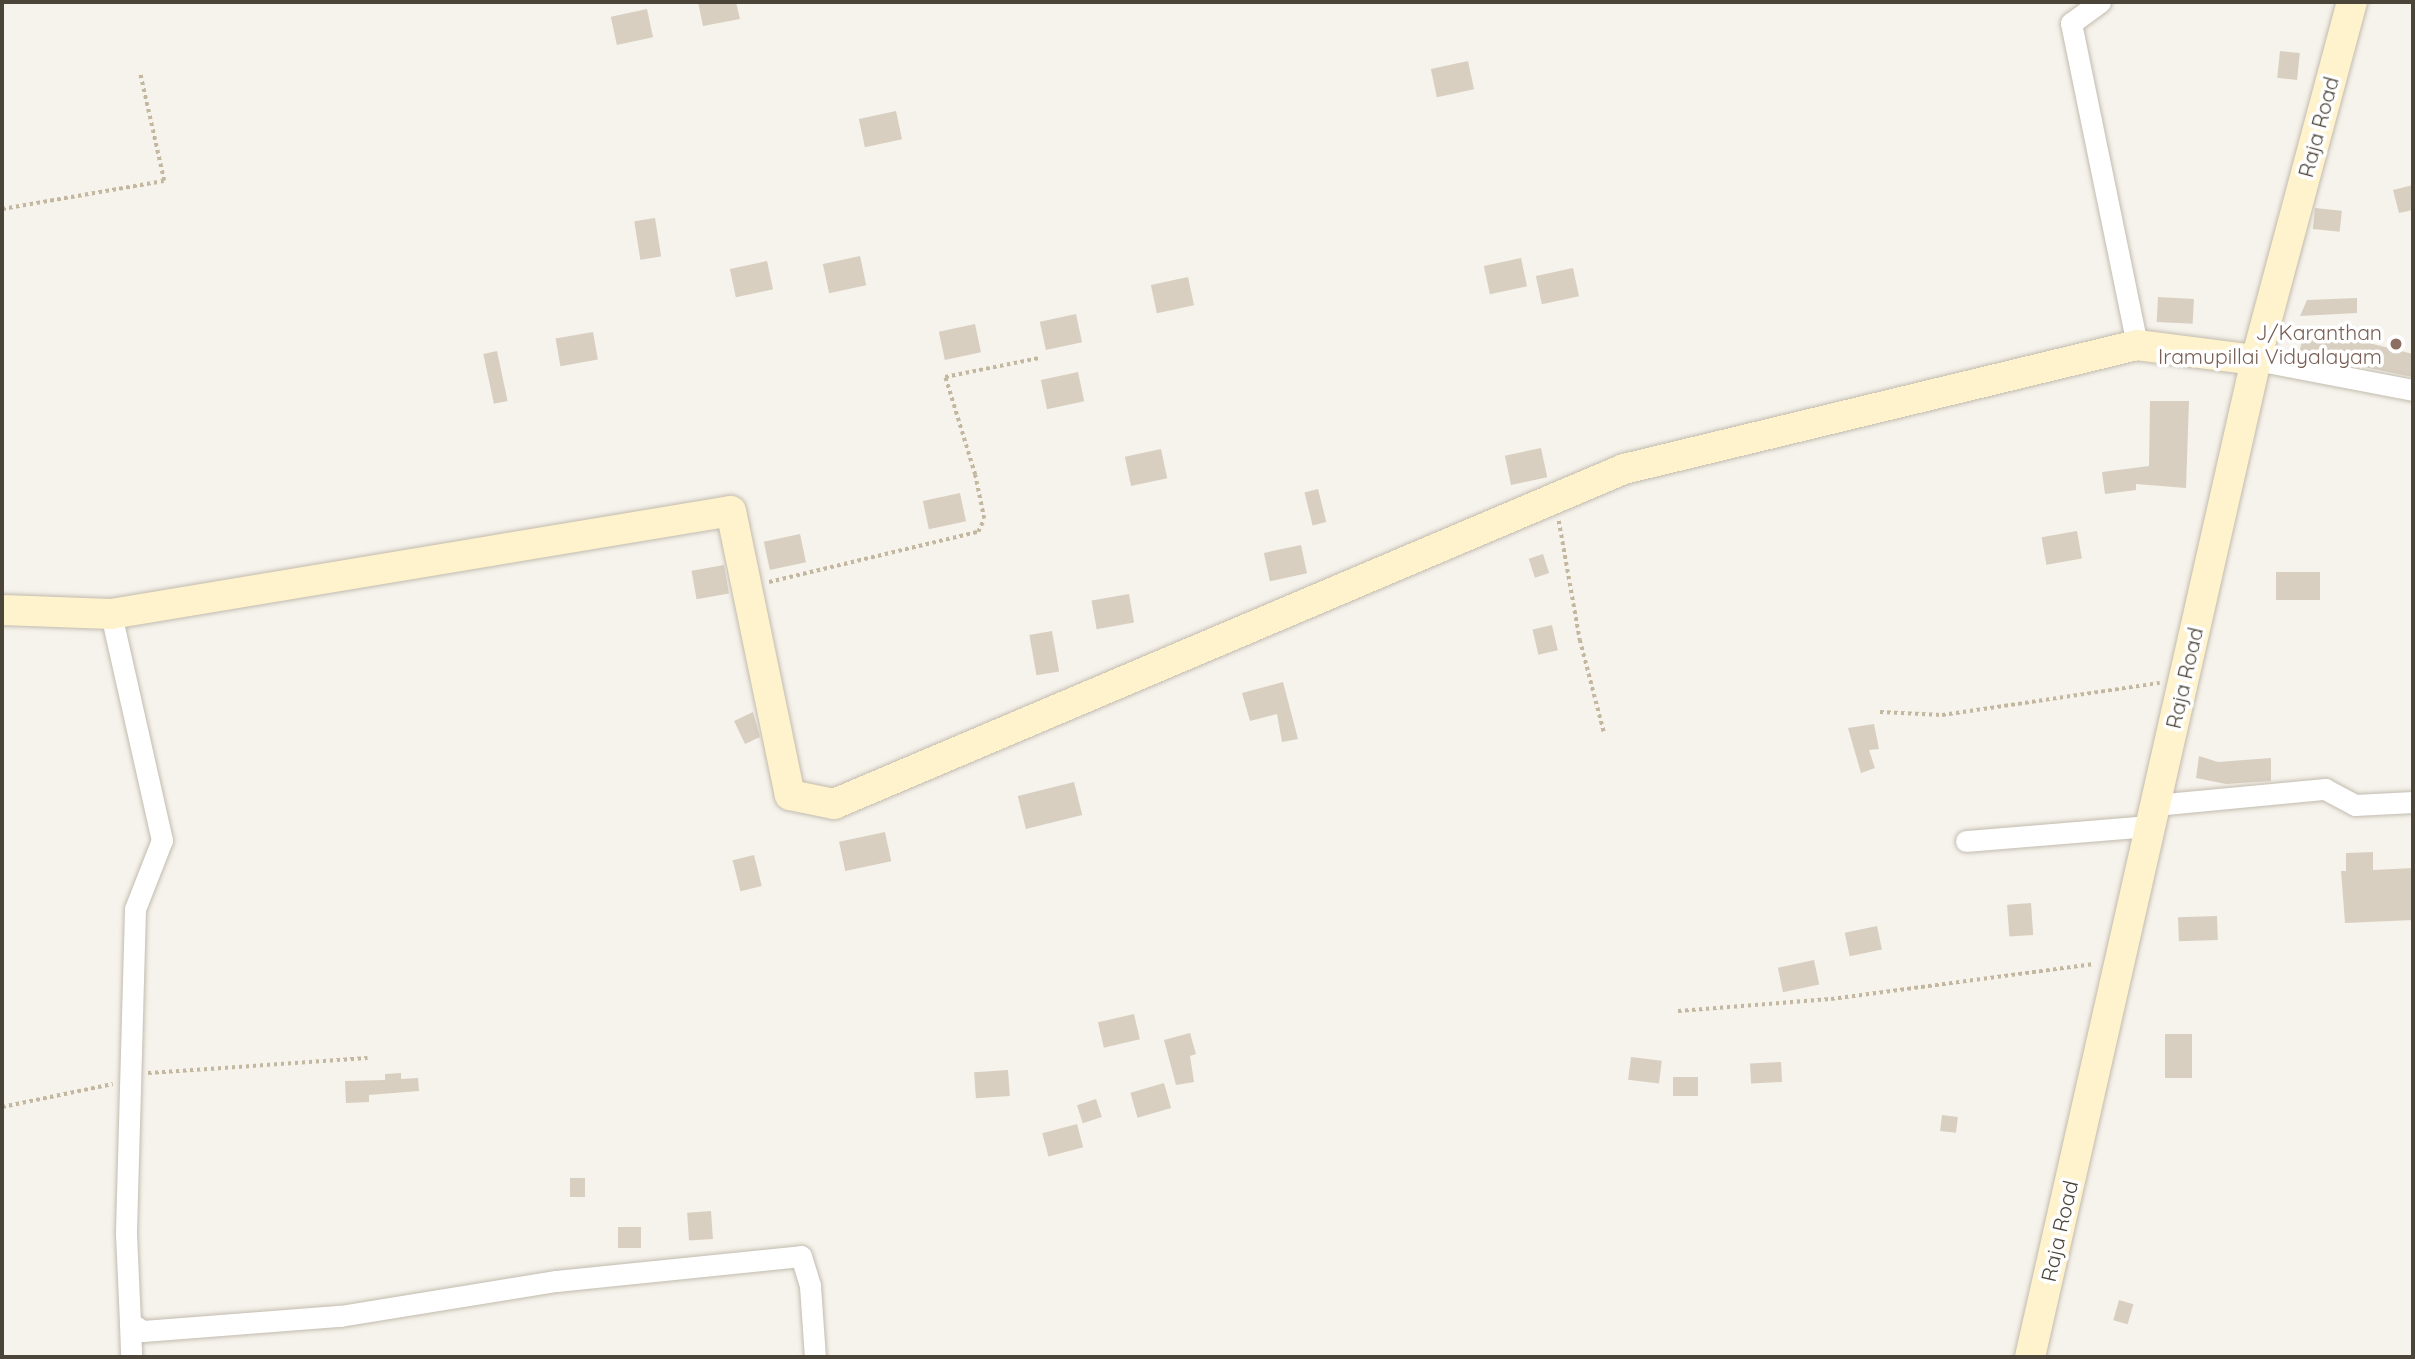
<!DOCTYPE html>
<style>
body{margin:0}
#map{position:relative;width:2415px;height:1359px;overflow:hidden;background:#f6f3ec;font-family:Quicksand,sans-serif}
div>[style]{position:absolute}
[style*='--x']{left:calc(var(--x)*1px);top:calc(var(--y)*1px);width:calc(var(--w)*1px);rotate:calc(var(--a)*1deg)}
.building>*{inset:0;background:#d8cfc1;transform-origin:0 0}
.path>*{height:3.5px;margin-top:-1.75px;transform-origin:0;background:repeating-linear-gradient(90deg,#c4b79f 0 3.5px,transparent 0 7px)}
.roads{filter:drop-shadow(0 0 2px #c2bbae) drop-shadow(0 0 2px #c2bbae)}
.street>*{height:21px;margin:-10.5px;padding:0 10.5px;transform-origin:10.5px;border-radius:10.5px;background:#fff}
.secondary>*{height:30px;margin:-15px;padding:0 15px;transform-origin:15px;border-radius:15px;background:#fff3cd}
.dots>*{width:19px;height:19px;translate:-50% -50%;box-sizing:border-box;border:4px solid #fff;border-radius:50%}
span{translate:-50% -50%;white-space:nowrap;text-align:center;line-height:1.15;-webkit-text-stroke:7px #fff;paint-order:stroke}
.street-label{font-size:21px;color:#4b4439}
.education-label{font-size:21px;color:#785e54}
.right{translate:-100% -50%;text-align:right}
.frame{position:absolute;inset:0;border:4px solid #4b4439;pointer-events:none}
</style>
<div id="map">
<div class="building">
<i style="clip-path:polygon(698px 2px,736px 2px,740px 19px,703px 26px)"></i>
<i style="left:647px;top:9px;width:29px;height:37px;rotate:78deg"></i>
<i style="left:2280px;top:51px;width:20px;height:27px;rotate:6deg"></i>
<i style="left:1468px;top:61px;width:29px;height:38px;rotate:78deg"></i>
<i style="left:896px;top:111px;width:29px;height:38px;rotate:78deg"></i>
<i style="clip-path:polygon(2413px 185px,2413px 210px,2399px 213px,2393px 190px)"></i>
<i style="left:2315px;top:208px;width:27px;height:21px;rotate:6deg"></i>
<i style="left:655px;top:218px;width:39px;height:21px;rotate:81deg"></i>
<i style="left:860px;top:256px;width:30px;height:38px;rotate:78deg"></i>
<i style="left:1521px;top:258px;width:29px;height:38px;rotate:78deg"></i>
<i style="left:767px;top:261px;width:29px;height:38px;rotate:78deg"></i>
<i style="left:1573px;top:268px;width:29px;height:38px;rotate:78deg"></i>
<i style="left:1188px;top:277px;width:29px;height:38px;rotate:78deg"></i>
<i style="left:2158px;top:297px;width:36px;height:25px;rotate:3deg"></i>
<i style="clip-path:polygon(2357px 298px,2357px 313px,2300px 316px,2307px 300px)"></i>
<i style="left:1076px;top:314px;width:29px;height:37px;rotate:78deg"></i>
<i style="left:975px;top:324px;width:29px;height:37px;rotate:78deg"></i>
<i style="clip-path:polygon(2305px 327px,2413px 354px,2413px 377px,2299px 354px)"></i>
<i style="left:593px;top:332px;width:28px;height:38px;rotate:80deg"></i>
<i style="left:497px;top:351px;width:51px;height:14px;rotate:78deg"></i>
<i style="left:1078px;top:372px;width:30px;height:38px;rotate:78deg"></i>
<i style="clip-path:polygon(2150px 401px,2189px 401px,2186px 488px,2136px 484px,2136px 490px,2105px 494px,2102px 472px,2149px 466px)"></i>
<i style="left:1541px;top:448px;width:30px;height:37px;rotate:78deg"></i>
<i style="left:1161px;top:449px;width:30px;height:37px;rotate:78deg"></i>
<i style="left:1318px;top:489px;width:34px;height:14px;rotate:76deg"></i>
<i style="left:960px;top:493px;width:29px;height:38px;rotate:78deg"></i>
<i style="left:2077px;top:531px;width:28px;height:36px;rotate:80deg"></i>
<i style="left:800px;top:534px;width:29px;height:37px;rotate:78deg"></i>
<i style="left:1301px;top:545px;width:29px;height:38px;rotate:78deg"></i>
<i style="left:1543px;top:554px;width:20px;height:15px;rotate:72deg"></i>
<i style="left:724px;top:565px;width:29px;height:33px;rotate:80deg"></i>
<i style="left:2320px;top:572px;width:28px;height:44px;rotate:90deg"></i>
<i style="left:1129px;top:594px;width:29px;height:38px;rotate:80deg"></i>
<i style="left:1552px;top:625px;width:26px;height:20px;rotate:77deg"></i>
<i style="left:1052px;top:631px;width:41px;height:23px;rotate:80deg"></i>
<i style="clip-path:polygon(1283px 682px,1298px 739px,1282px 742px,1277px 714px,1250px 721px,1242px 693px)"></i>
<i style="clip-path:polygon(753px 712px,760px 737px,745px 744px,734px 721px)"></i>
<i style="clip-path:polygon(1874px 724px,1879px 749px,1869px 750px,1875px 768px,1861px 773px,1848px 728px)"></i>
<i style="clip-path:polygon(2199px 756px,2218px 762px,2271px 758px,2271px 781px,2226px 784px,2196px 778px)"></i>
<i style="left:1074px;top:782px;width:34px;height:58px;rotate:76deg"></i>
<i style="left:885px;top:832px;width:30px;height:47px;rotate:78deg"></i>
<i style="clip-path:polygon(2373px 852px,2373px 870px,2413px 868px,2413px 920px,2345px 923px,2341px 871px,2346px 871px,2346px 853px)"></i>
<i style="left:754px;top:855px;width:32px;height:22px;rotate:76deg"></i>
<i style="left:2031px;top:903px;width:32px;height:24px;rotate:86deg"></i>
<i style="left:2217px;top:916px;width:24px;height:39px;rotate:88deg"></i>
<i style="left:1877px;top:926px;width:24px;height:33px;rotate:78deg"></i>
<i style="left:1814px;top:960px;width:25px;height:37px;rotate:78deg"></i>
<i style="left:1134px;top:1014px;width:26px;height:37px;rotate:77deg"></i>
<i style="clip-path:polygon(1190px 1033px,1196px 1054px,1190px 1056px,1194px 1082px,1176px 1085px,1164px 1040px)"></i>
<i style="left:2165px;top:1034px;width:27px;height:44px"></i>
<i style="left:1631px;top:1057px;width:31px;height:23px;rotate:7deg"></i>
<i style="left:1781px;top:1062px;width:20px;height:31px;rotate:87deg"></i>
<i style="left:1008px;top:1070px;width:26px;height:34px;rotate:86deg"></i>
<i style="clip-path:polygon(401px 1073px,401px 1079px,418px 1078px,419px 1091px,369px 1095px,369px 1102px,346px 1103px,345px 1081px,385px 1080px,385px 1074px)"></i>
<i style="left:1673px;top:1077px;width:25px;height:19px"></i>
<i style="left:1164px;top:1083px;width:26px;height:35px;rotate:74deg"></i>
<i style="left:1096px;top:1099px;width:19px;height:20px;rotate:72deg"></i>
<i style="left:1942px;top:1115px;width:16px;height:16px;rotate:7deg"></i>
<i style="left:1077px;top:1124px;width:24px;height:36px;rotate:75deg"></i>
<i style="left:570px;top:1178px;width:15px;height:19px"></i>
<i style="left:711px;top:1211px;width:28px;height:24px;rotate:86deg"></i>
<i style="left:618px;top:1227px;width:23px;height:21px"></i>
<i style="left:2119px;top:1300px;width:15px;height:21px;rotate:16deg"></i>
</div>
<div class="path">
<i style="--x:2;--y:209;--w:164;--a:-9.8"></i>
<i style="--x:164;--y:181;--w:110;--a:-102.6"></i>
<i style="--x:1559;--y:521;--w:121;--a:80"></i>
<i style="--x:1580;--y:640;--w:95;--a:75.4"></i>
<i style="--x:769;--y:582;--w:215;--a:-13.5"></i>
<i style="--x:978;--y:532;--w:14;--a:-65"></i>
<i style="--x:984;--y:519;--w:45;--a:-101.6"></i>
<i style="--x:975;--y:475;--w:102;--a:-107"></i>
<i style="--x:945;--y:377;--w:96;--a:-11.4"></i>
<i style="--x:1880;--y:712;--w:62;--a:2.8"></i>
<i style="--x:1942;--y:715;--w:220;--a:-8.4"></i>
<i style="--x:1678;--y:1011;--w:153;--a:-4.5"></i>
<i style="--x:1831;--y:999;--w:265;--a:-7.6"></i>
<i style="--x:148;--y:1073;--w:220;--a:-3.9"></i>
<i style="--x:2;--y:1107;--w:113;--a:-11.7"></i>
</div>
<div class="roads">
<div class="street">
<i style="--x:2100;--y:2;--w:36;--a:144"></i>
<i style="--x:2071;--y:23;--w:329;--a:78.4"></i>
<i style="--x:2256;--y:360;--w:160;--a:10.8"></i>
<i style="--x:111;--y:614;--w:232;--a:77.3"></i>
<i style="--x:162;--y:840;--w:74;--a:111.4"></i>
<i style="--x:135;--y:909;--w:325;--a:91.6"></i>
<i style="--x:126;--y:1234;--w:89;--a:87.4"></i>
<i style="--x:130;--y:1323;--w:15;--a:32"></i>
<i style="--x:143;--y:1331;--w:198;--a:-4.4"></i>
<i style="--x:340;--y:1316;--w:219;--a:-9.2"></i>
<i style="--x:556;--y:1281;--w:246;--a:-5.8"></i>
<i style="--x:801;--y:1256;--w:31;--a:73"></i>
<i style="--x:810;--y:1286;--w:71;--a:86"></i>
<i style="--x:2155;--y:805;--w:171;--a:-5.4"></i>
<i style="--x:2325;--y:789;--w:34;--a:28"></i>
<i style="--x:2355;--y:805;--w:58;--a:-3"></i>
<i style="--x:1966;--y:841;--w:185;--a:-4.7"></i>
<i style="--x:130;--y:1323;--w:34;--a:88"></i>
</div>
<div class="secondary">
<i style="--x:2;--y:610;--w:109;--a:2.1"></i>
<i style="--x:111;--y:614;--w:628;--a:-9.43"></i>
<i style="--x:731;--y:511;--w:290;--a:78.3"></i>
<i style="--x:790;--y:795;--w:45;--a:11.6"></i>
<i style="--x:834;--y:804;--w:858;--a:-22.98"></i>
<i style="--x:1624;--y:469;--w:528;--a:-13.59"></i>
<i style="--x:2137;--y:345;--w:120;--a:7.2"></i>
<i style="--x:2030;--y:1357;--w:1022;--a:-77.23"></i>
<i style="--x:2256;--y:360;--w:371;--a:-75"></i>
</div>
</div>
<div class="dots">
<i style="left:2396px;top:344px;background:#8d6e63"></i>
</div>
<div class="street-label">
<span style="left:2318px;top:127px;rotate:-75deg">Raja Road</span>
<span style="left:2184px;top:678px;rotate:-77deg">Raja Road</span>
<span style="left:2059px;top:1231px;rotate:-77deg">Raja Road</span>
</div>
<div class="education-label">
<span class="right" style="left:2382px;top:344px">J/Karanthan<br>Iramupillai Vidyalayam</span>
</div>
<div class="frame"></div>
</div>
